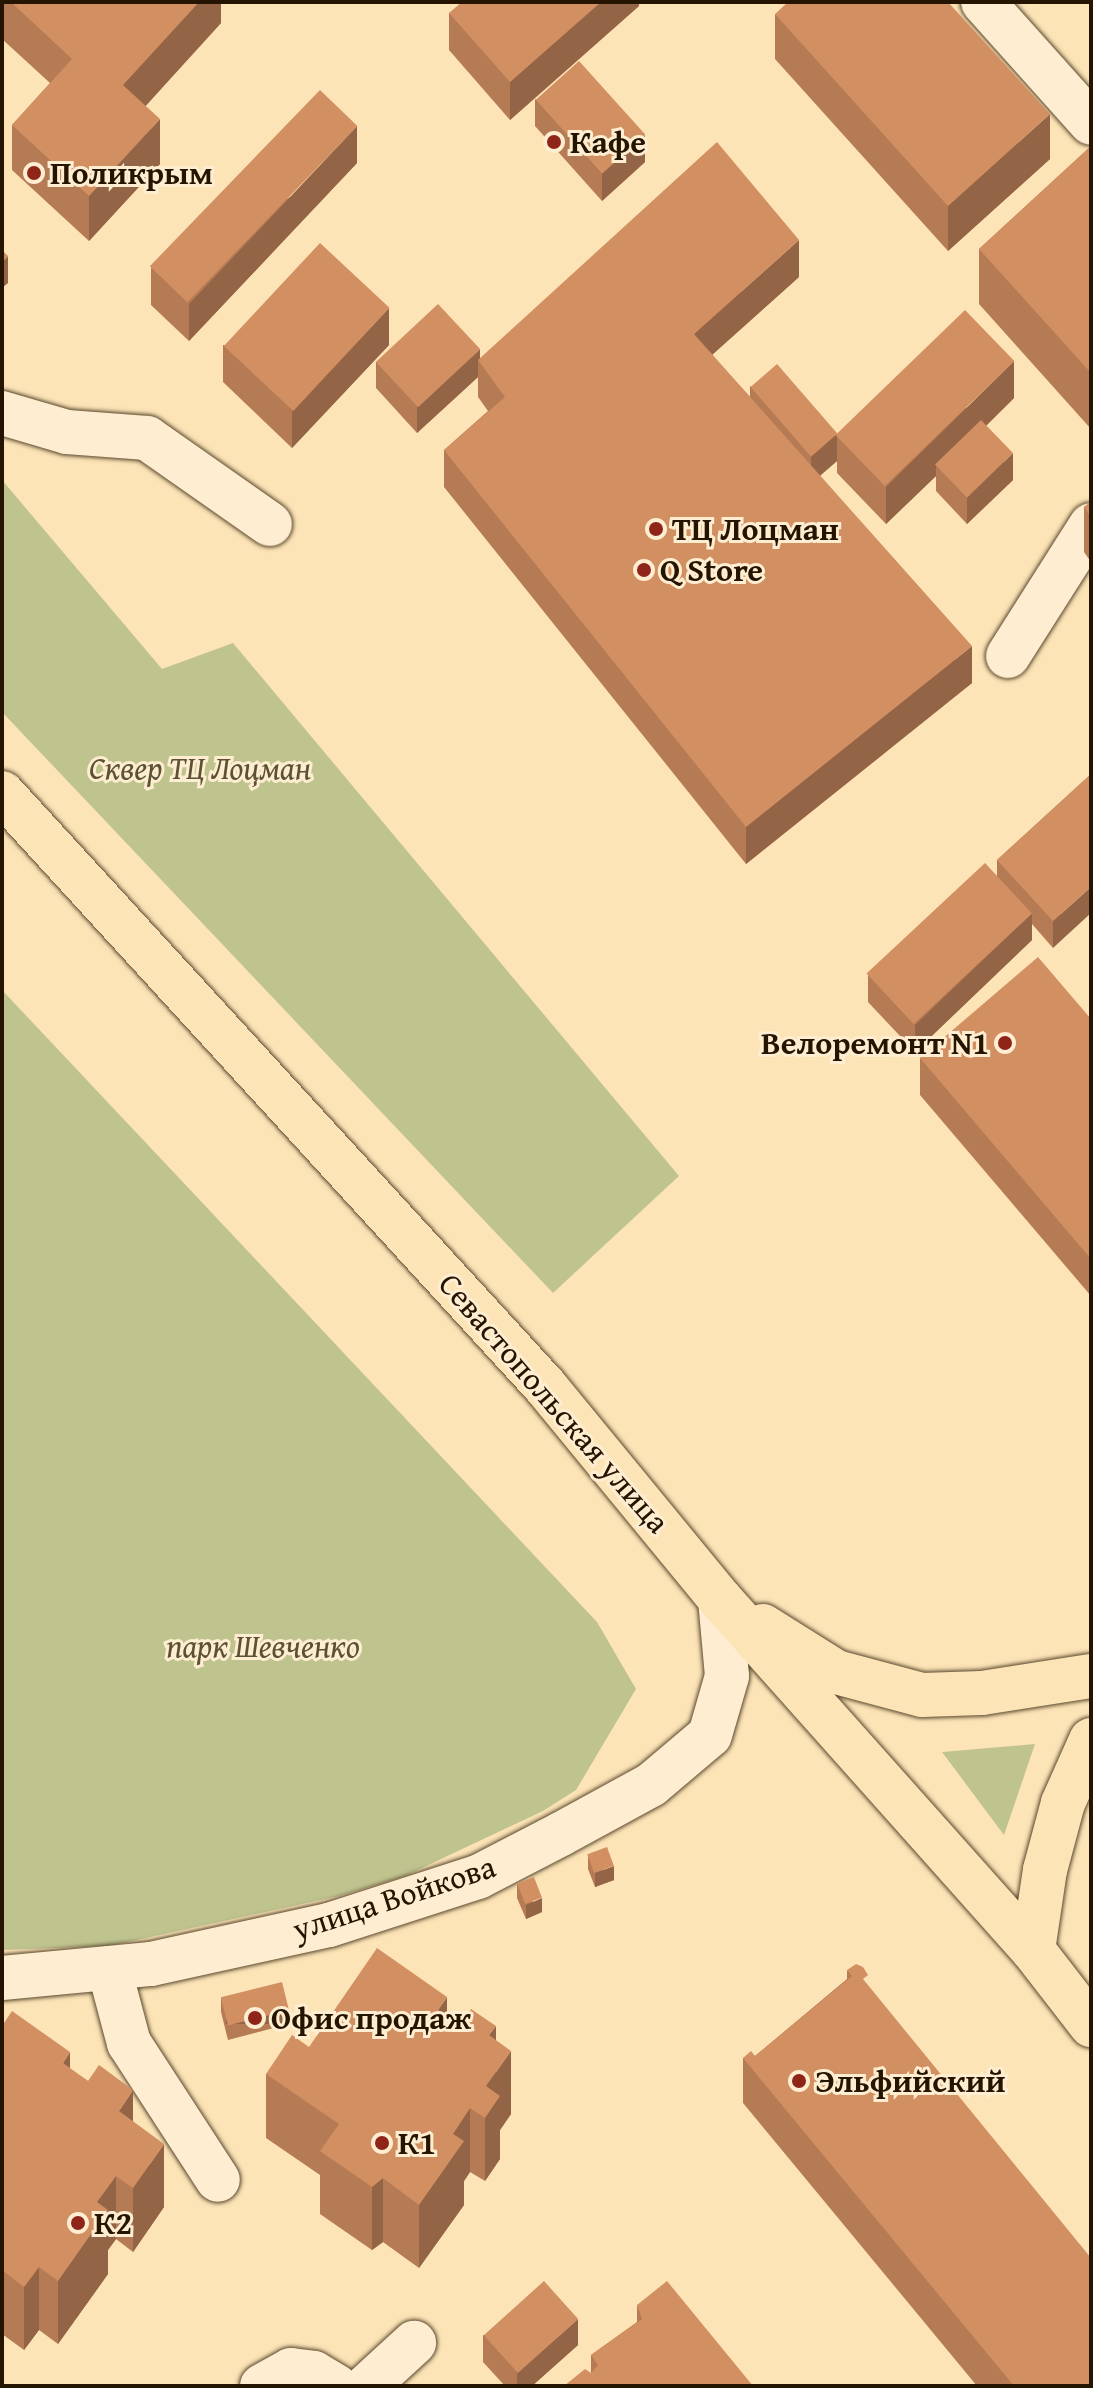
<!DOCTYPE html>
<meta charset="utf-8">
<style>
body{margin:0}
#map{position:relative;width:1093px;height:2388px;overflow:hidden;background:#fde4b7;font-family:"Gentium Book Plus",serif}
div>[style]{position:absolute}
[style*='--x']{left:calc(var(--x)*1px);top:calc(var(--y)*1px);width:calc(var(--w)*1px);rotate:calc(var(--a)*1deg)}
.green>*{inset:0;background:#bfc48f}
.roads{filter:drop-shadow(0 0 2px #5a482e) drop-shadow(0 0 2px #5a482e)}
.minor>*{height:44px;margin:-22px;padding:0 22px;transform-origin:22px;border-radius:22px;background:#feedd0}
.major>*{height:44px;margin:-22px;padding:0 22px;transform-origin:22px;border-radius:22px;background:#fde4b7}
.wall>*{inset:0;background:#b57b54}
.shaded-wall>*{inset:0;background:#936445;transform-origin:0 0}
.building>*{inset:0;background:#d28f62;transform-origin:0 0}
.dots>*{width:22px;height:22px;translate:-50% -50%;box-sizing:border-box;border:4px solid #feedd0;border-radius:50%}
span{translate:-50% -50%;white-space:nowrap;text-align:center;line-height:1.15;-webkit-text-stroke:6px #feedd0;paint-order:stroke}
.poi-label{font-size:32px;color:#241400;font-weight:700}
.left{translate:0 -50%;text-align:left}
.right{translate:-100% -50%;text-align:right}
.park-label{font-size:32px;color:#5a5232;font-style:italic}
.street-label{font-size:32px;color:#241400}
.frame{position:absolute;inset:0;border:4px solid #241400;pointer-events:none}
</style>
<div id="map">
<div class="green">
<i style="clip-path:polygon(2px 480px,162px 669px,233px 643px,679px 1176px,553px 1293px,2px 712px)"></i>
<i style="clip-path:polygon(2px 990px,597px 1622px,636px 1689px,576px 1790px,543px 1811px,405px 1876px,339px 1896px,109px 1946px,2px 1950px)"></i>
<i style="clip-path:polygon(1035px 1744px,1004px 1835px,942px 1752px)"></i>
</div>
<div class="roads">
<div class="minor">
<i style="--x:983;--y:2;--w:162;--a:48.2"></i>
<i style="--x:2;--y:413;--w:68;--a:16.3"></i>
<i style="--x:67;--y:432;--w:80;--a:4.3"></i>
<i style="--x:147;--y:438;--w:150;--a:35"></i>
<i style="--x:1008;--y:656;--w:155;--a:-57.6"></i>
<i style="--x:109;--y:1968;--w:78;--a:75.1"></i>
<i style="--x:129;--y:2043;--w:163;--a:57"></i>
<i style="--x:2;--y:1978;--w:150;--a:-5.4"></i>
<i style="--x:151;--y:1964;--w:182;--a:-12.4"></i>
<i style="--x:329;--y:1925;--w:157;--a:-17.9"></i>
<i style="--x:478;--y:1877;--w:93;--a:-27.4"></i>
<i style="--x:561;--y:1834;--w:102;--a:-28.6"></i>
<i style="--x:651;--y:1785;--w:77;--a:-40.3"></i>
<i style="--x:710;--y:1735;--w:61;--a:-73.9"></i>
<i style="--x:727;--y:1676;--w:77;--a:-95.2"></i>
<i style="--x:262;--y:2386;--w:33;--a:-29"></i>
<i style="--x:291;--y:2370;--w:23;--a:7"></i>
<i style="--x:314;--y:2373;--w:26;--a:31"></i>
<i style="--x:367;--y:2386;--w:64;--a:-42.5"></i>
</div>
<div class="major">
<i style="--x:2;--y:793;--w:804;--a:47.52"></i>
<i style="--x:545;--y:1386;--w:276;--a:50.6"></i>
<i style="--x:720;--y:1599;--w:470;--a:48.3"></i>
<i style="--x:1033;--y:1950;--w:95;--a:52.3"></i>
<i style="--x:763;--y:1626;--w:86;--a:32.2"></i>
<i style="--x:836;--y:1672;--w:89;--a:15"></i>
<i style="--x:922;--y:1695;--w:60;--a:-1.9"></i>
<i style="--x:982;--y:1693;--w:110;--a:-8.9"></i>
<i style="--x:1033;--y:1950;--w:81;--a:-81.5"></i>
<i style="--x:1045;--y:1870;--w:69;--a:-75"></i>
<i style="--x:1063;--y:1803;--w:69;--a:-66"></i>
</div>
</div>
<div class="wall">
<i style="clip-path:polygon(2px 2px,221px 2px,221px 23px,145px 106px,160px 164px,89px 241px,12px 170px,12px 125px,50px 83px,2px 39px)"></i>
<i style="clip-path:polygon(639px 2px,639px 6px,510px 120px,449px 50px,449px 13px)"></i>
<i style="clip-path:polygon(775px 14px,1050px 159px,948px 251px,775px 59px)"></i>
<i style="clip-path:polygon(535px 99px,645px 162px,602px 201px,535px 126px)"></i>
<i style="clip-path:polygon(1091px 146px,1091px 429px,979px 304px,979px 249px)"></i>
<i style="clip-path:polygon(357px 163px,189px 341px,151px 305px,151px 268px)"></i>
<i style="clip-path:polygon(799px 277px,712px 355px,750px 397px,750px 386px,837px 435px,1014px 398px,986px 426px,1013px 480px,967px 524px,936px 491px,936px 476px,886px 524px,837px 473px,837px 461px,820px 476px,972px 683px,746px 864px,444px 487px,444px 450px,488px 411px,478px 397px,478px 377px,417px 433px,376px 388px,376px 362px,480px 359px)"></i>
<i style="clip-path:polygon(223px 345px,389px 345px,292px 448px,223px 382px)"></i>
<i style="clip-path:polygon(1091px 502px,1091px 562px,1084px 552px,1084px 507px)"></i>
<i style="clip-path:polygon(1091px 774px,1053px 948px,1032px 924px,1032px 940px,915px 1052px,868px 1002px,868px 975px,997px 877px,997px 860px)"></i>
<i style="clip-path:polygon(1091px 1019px,1091px 1296px,920px 1095px,920px 1058px)"></i>
<i style="clip-path:polygon(588px 1855px,614px 1880px,595px 1887px,588px 1869px)"></i>
<i style="clip-path:polygon(517px 1884px,542px 1912px,526px 1919px,517px 1898px)"></i>
<i style="clip-path:polygon(847px 1970px,868px 1986px,1091px 2386px,977px 2386px,743px 2103px,743px 2058px,755px 2056px,847px 1979px)"></i>
<i style="clip-path:polygon(221px 1998px,289px 2024px,228px 2040px,221px 2012px)"></i>
<i style="clip-path:polygon(447px 2016px,460px 2025px,511px 2114px,500px 2130px,500px 2159px,485px 2181px,470px 2172px,464px 2181px,464px 2205px,419px 2268px,383px 2242px,372px 2250px,320px 2214px,320px 2175px,266px 2138px,266px 2074px,309px 2047px)"></i>
<i style="clip-path:polygon(2px 2026px,88px 2081px,133px 2121px,164px 2207px,133px 2252px,116px 2239px,108px 2250px,108px 2274px,58px 2344px,39px 2330px,24px 2350px,2px 2334px)"></i>
<i style="clip-path:polygon(637px 2305px,753px 2386px,591px 2373px,591px 2355px,637px 2322px)"></i>
<i style="clip-path:polygon(483px 2335px,578px 2345px,532px 2386px,505px 2386px,483px 2362px)"></i>
</div>
<div class="shaded-wall">
<i style="clip-path:polygon(199px 2px,221px 2px,221px 23px,123px 131px,123px 85px)"></i>
<i style="clip-path:polygon(601px 2px,639px 2px,639px 6px,510px 120px,510px 82px)"></i>
<i style="clip-path:polygon(1050px 114px,1050px 159px,948px 251px,948px 206px)"></i>
<i style="clip-path:polygon(160px 119px,160px 164px,89px 241px,89px 196px)"></i>
<i style="clip-path:polygon(357px 126px,357px 163px,189px 341px,189px 304px)"></i>
<i style="clip-path:polygon(645px 135px,645px 162px,602px 201px,602px 174px)"></i>
<i style="clip-path:polygon(799px 240px,799px 277px,694px 371px,694px 334px)"></i>
<i style="clip-path:polygon(8px 256px,8px 283px,2px 288px,2px 262px)"></i>
<i style="clip-path:polygon(389px 308px,389px 345px,292px 448px,292px 411px)"></i>
<i style="clip-path:polygon(480px 349px,480px 362px,478px 360px,478px 377px,417px 433px,417px 407px)"></i>
<i style="clip-path:polygon(1014px 361px,1014px 398px,941px 470px,936px 465px,936px 476px,886px 524px,886px 487px)"></i>
<i style="clip-path:polygon(837px 434px,837px 461px,811px 483px,811px 457px)"></i>
<i style="clip-path:polygon(1013px 453px,1013px 480px,967px 524px,967px 498px)"></i>
<i style="clip-path:polygon(972px 646px,972px 683px,746px 864px,746px 827px)"></i>
<i style="clip-path:polygon(1091px 887px,1091px 913px,1053px 948px,1053px 921px)"></i>
<i style="clip-path:polygon(1032px 913px,1032px 940px,915px 1052px,915px 1025px)"></i>
<i style="clip-path:polygon(614px 1866px,614px 1880px,595px 1887px,595px 1873px)"></i>
<i style="clip-path:polygon(542px 1898px,542px 1912px,526px 1919px,526px 1905px)"></i>
<i style="clip-path:polygon(447px 1997px,447px 2060px,438px 2010px)"></i>
<i style="left:289px;top:2010px;width:14px;height:63px;rotate:90deg"></i>
<i style="clip-path:polygon(496px 2026px,496px 2072px,511px 2051px,511px 2114px,500px 2130px,500px 2159px,485px 2181px,485px 2118px,489px 2035px)"></i>
<i style="clip-path:polygon(70px 2052px,70px 2116px,63px 2063px)"></i>
<i style="clip-path:polygon(133px 2090px,133px 2154px,119px 2111px)"></i>
<i style="clip-path:polygon(470px 2108px,470px 2172px,464px 2181px,464px 2205px,419px 2268px,419px 2205px,453px 2134px)"></i>
<i style="clip-path:polygon(164px 2144px,164px 2207px,133px 2252px,133px 2188px)"></i>
<i style="clip-path:polygon(116px 2176px,116px 2239px,108px 2250px,108px 2274px,58px 2344px,58px 2281px,97px 2202px)"></i>
<i style="clip-path:polygon(383px 2178px,383px 2242px,372px 2250px,372px 2187px)"></i>
<i style="clip-path:polygon(39px 2267px,39px 2330px,24px 2350px,24px 2287px)"></i>
<i style="clip-path:polygon(578px 2319px,578px 2345px,532px 2386px,517px 2386px,517px 2373px)"></i>
</div>
<div class="building">
<i style="clip-path:polygon(11px 2px,199px 2px,123px 85px,160px 119px,89px 196px,12px 125px,72px 59px)"></i>
<i style="clip-path:polygon(462px 2px,601px 2px,510px 82px,449px 13px)"></i>
<i style="clip-path:polygon(788px 2px,948px 2px,1050px 114px,948px 206px,775px 14px)"></i>
<i style="left:579px;top:61px;width:99px;height:58px;rotate:48deg"></i>
<i style="left:320px;top:90px;width:52px;height:245px;rotate:44deg"></i>
<i style="clip-path:polygon(717px 142px,799px 240px,694px 334px,972px 646px,746px 827px,444px 450px,505px 397px,478px 360px)"></i>
<i style="clip-path:polygon(1091px 146px,1091px 373px,979px 249px)"></i>
<i style="left:320px;top:243px;width:95px;height:141px;rotate:43deg"></i>
<i style="clip-path:polygon(2px 250px,8px 256px,2px 262px)"></i>
<i style="left:438px;top:304px;width:62px;height:85px;rotate:47deg"></i>
<i style="left:965px;top:310px;width:71px;height:180px;rotate:46deg"></i>
<i style="left:777px;top:364px;width:92px;height:35px;rotate:49deg"></i>
<i style="left:981px;top:420px;width:46px;height:64px;rotate:46deg"></i>
<i style="clip-path:polygon(1091px 502px,1091px 517px,1084px 507px)"></i>
<i style="clip-path:polygon(1091px 774px,1091px 887px,1053px 921px,997px 860px)"></i>
<i style="left:985px;top:863px;width:69px;height:162px;rotate:47deg"></i>
<i style="clip-path:polygon(1038px 957px,1091px 1019px,1091px 1259px,920px 1058px)"></i>
<i style="left:607px;top:1847px;width:20px;height:21px;rotate:70deg"></i>
<i style="left:534px;top:1877px;width:22px;height:18px;rotate:69deg"></i>
<i style="clip-path:polygon(377px 1948px,447px 1997px,438px 2010px,460px 2025px,471px 2009px,496px 2026px,489px 2035px,511px 2051px,486px 2086px,500px 2096px,485px 2118px,470px 2108px,453px 2134px,464px 2141px,419px 2205px,383px 2178px,372px 2187px,320px 2151px,339px 2124px,266px 2074px,292px 2035px,309px 2047px)"></i>
<i style="clip-path:polygon(856px 1964px,863px 1967px,868px 1975px,863px 1979px,1091px 2258px,1091px 2386px,1014px 2386px,743px 2058px,751px 2051px,755px 2056px,852px 1976px,847px 1970px)"></i>
<i style="left:282px;top:1982px;width:29px;height:63px;rotate:76deg"></i>
<i style="clip-path:polygon(12px 2011px,70px 2052px,63px 2063px,88px 2081px,99px 2065px,133px 2090px,119px 2111px,164px 2144px,133px 2188px,116px 2176px,97px 2202px,108px 2210px,58px 2281px,39px 2267px,24px 2287px,2px 2270px,2px 2026px)"></i>
<i style="left:544px;top:2281px;width:51px;height:81px;rotate:48deg"></i>
<i style="clip-path:polygon(667px 2281px,753px 2386px,564px 2386px,585px 2369px,591px 2373px,598px 2365px,591px 2355px,642px 2319px,637px 2305px)"></i>
</div>
<div class="dots">
<i style="left:554px;top:142px;background:#8f2418"></i>
<i style="left:34px;top:173px;background:#8f2418"></i>
<i style="left:656px;top:529px;background:#8f2418"></i>
<i style="left:644px;top:570px;background:#8f2418"></i>
<i style="left:1005px;top:1043px;background:#8f2418"></i>
<i style="left:255px;top:2018px;background:#8f2418"></i>
<i style="left:799px;top:2081px;background:#8f2418"></i>
<i style="left:382px;top:2143px;background:#8f2418"></i>
<i style="left:78px;top:2223px;background:#8f2418"></i>
</div>
<div class="poi-label">
<span class="left" style="left:570px;top:142px">Кафе</span>
<span class="left" style="left:50px;top:173px">Поликрым</span>
<span class="left" style="left:672px;top:529px">ТЦ Лоцман</span>
<span class="left" style="left:660px;top:570px">Q Store</span>
<span class="right" style="left:989px;top:1043px">Велоремонт N1</span>
<span class="left" style="left:271px;top:2018px">Офис продаж</span>
<span class="left" style="left:815px;top:2081px">Эльфийский</span>
<span class="left" style="left:398px;top:2143px">К1</span>
<span class="left" style="left:94px;top:2223px">К2</span>
</div>
<div class="park-label">
<span style="left:200px;top:768px">Сквер ТЦ Лоцман</span>
<span style="left:263px;top:1646px">парк Шевченко</span>
</div>
<div class="street-label">
<span style="left:554px;top:1403px;rotate:49deg">Севастопольская улица</span>
<span style="left:394px;top:1898px;rotate:-18deg">улица Войкова</span>
</div>
<div class="frame"></div>
</div>
